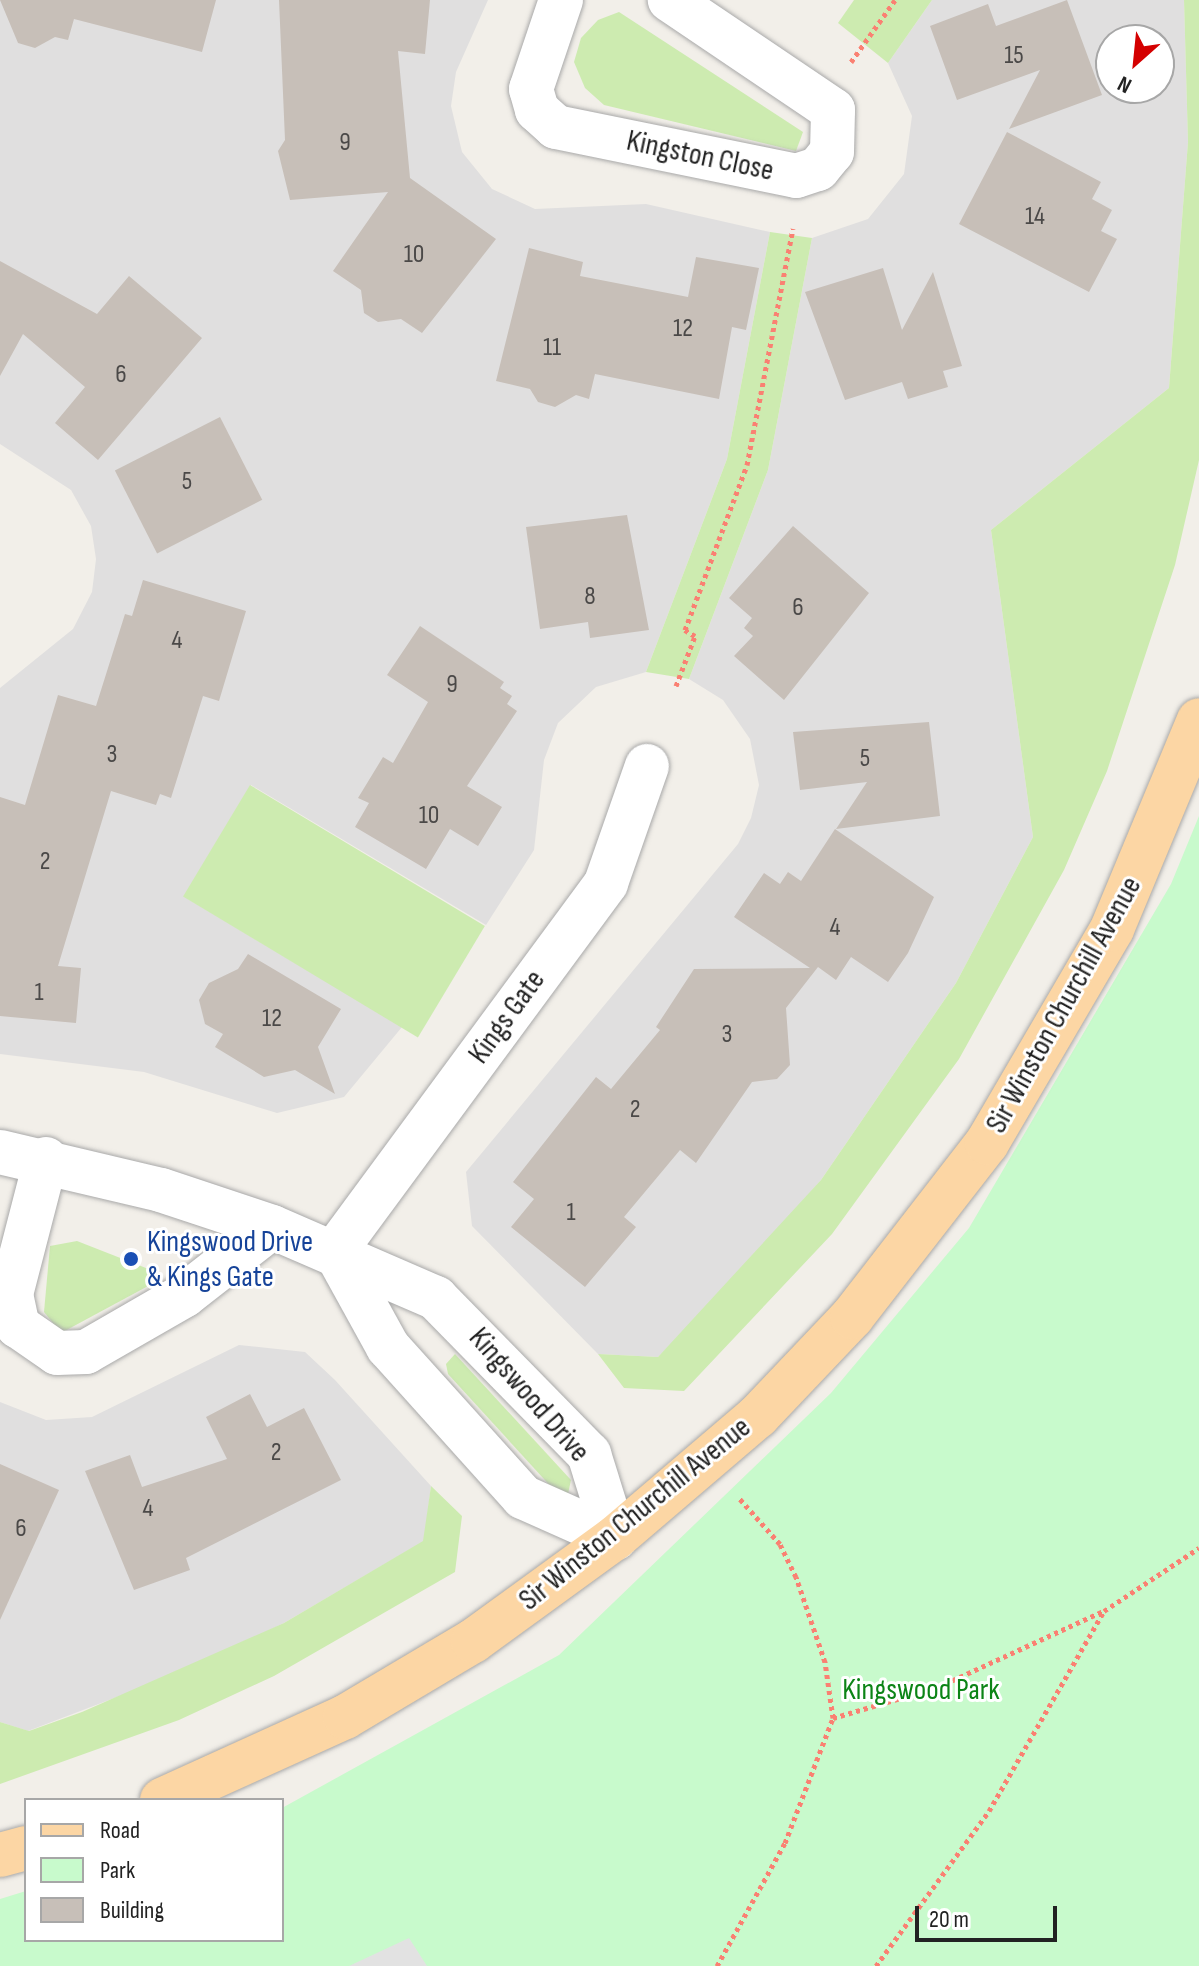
<!DOCTYPE html>
<style>
body{margin:0}
#map{position:relative;width:1199px;height:1966px;overflow:hidden;background:#f2efe9;font-family:"Sofia Sans Condensed",sans-serif}
div>[style]{position:absolute}
[style*='--x']{left:calc(var(--x)*1px);top:calc(var(--y)*1px);width:calc(var(--w)*1px);rotate:calc(var(--a)*1deg)}
.residential>*{inset:0;background:#e0dfdf}
.grass>*{inset:0;background:#cdebb0;transform-origin:0 0}
.park>*{inset:0;background:#c8facc}
.parking>*{inset:0;background:#e2e2e2}
.building>*{inset:0;background:#c7bfb8;transform-origin:0 0}
.path>*{height:5px;margin-top:-2.5px;transform-origin:0;background:repeating-linear-gradient(90deg,#fa8072 0 4px,transparent 0 8px)}
.roads{filter:drop-shadow(0 0 2px #a9a9a9) drop-shadow(0 0 2px #a9a9a9)}
.minor>*{height:44px;margin:-22px;padding:0 22px;transform-origin:22px;border-radius:22px;background:#fff}
.major>*{height:44px;margin:-22px;padding:0 22px;transform-origin:22px;border-radius:22px;background:#fcd6a4}
.dots>*{width:22px;height:22px;translate:-50% -50%;box-sizing:border-box;border:4px solid #fff;border-radius:50%}
span{translate:-50% -50%;white-space:nowrap;text-align:center;line-height:1.15;-webkit-text-stroke:6px #fff;paint-order:stroke}
.number-label{font-size:26px;color:#4b4948}
.number-label span{-webkit-text-stroke-width:0}
.street-label{font-size:30px;color:#222}
.transit-label{font-size:30px;color:#164399}
.left{translate:0 -50%;text-align:left}
.park-label{font-size:30px;color:#0c8416}
.legend{position:absolute;left:24px;top:1798px;width:260px;height:144px;box-sizing:border-box;background:#fff;border:2px solid #a7a7a7;margin:0;padding:10px 14px;list-style:none;font-size:24px;color:#222}
.legend li{display:flex;align-items:center;gap:16px;height:40px}
.legend b{width:40px;border:2px solid #a7a7a7}
.north{position:absolute;left:1095px;top:24px;width:80px;height:80px;box-sizing:border-box;background:#fff;border:2px solid #a7a7a7;border-radius:50%;rotate:207deg;font-size:22px;font-weight:700;line-height:32px;text-align:center;color:#222}
.north::after{content:'';display:block;margin:auto;width:28px;height:36px;background:#d40000;clip-path:polygon(50% 0,100% 100%,50% 72%,0 100%)}
.scale{position:absolute;left:915px;top:1906px;width:142px;height:36px;box-sizing:border-box;border:4px solid #222;border-top:0;padding-left:10px;font-size:24px;line-height:28px;white-space:nowrap;color:#222;-webkit-text-stroke:6px #fff;paint-order:stroke}
</style>
<div id="map">
<div class="residential">
<i style="clip-path:polygon(0 0,488px 0,456px 72px,451px 106px,462px 152px,492px 189px,535px 209px,646px 204px,770px 232px,727px 459px,646px 672px,596px 687px,558px 723px,544px 760px,534px 850px,486px 925px,251px 785px,188px 899px,402px 1027px,344px 1097px,277px 1113px,144px 1072px,0 1054px,0 688px,73px 629px,92px 592px,96px 559px,91px 526px,71px 490px,0 444px)"></i>
<i style="clip-path:polygon(evenodd,932px 0,1184px 0,1188px 142px,1169px 388px,991px 530px,1033px 837px,956px 983px,821px 1180px,736px 1279px,658px 1357px,598px 1354px,472px 1226px,466px 1172px,738px 844px,751px 818px,759px 785px,750px 739px,723px 700px,689px 679px,768px 470px,812px 238px,868px 219px,904px 174px,912px 116px,888px 63px,932px 0,1111px 40px,1159px 40px,1159px 88px,1111px 88px,1111px 40px)"></i>
<i style="clip-path:polygon(239px 1345px,305px 1352px,335px 1380px,431px 1486px,424px 1541px,284px 1623px,185px 1671px,28px 1731px,0 1722px,0 1402px,46px 1420px,92px 1417px)"></i>
</div>
<div class="grass">
<i style="clip-path:polygon(854px 0,932px 0,888px 63px,838px 23px)"></i>
<i style="clip-path:polygon(1184px 0,1199px 0,1199px 460px,1175px 565px,1107px 771px,1064px 870px,959px 1059px,832px 1234px,684px 1391px,624px 1388px,598px 1354px,658px 1357px,821px 1180px,956px 983px,1033px 837px,991px 530px,1169px 388px,1188px 142px)"></i>
<i style="clip-path:polygon(619px 12px,803px 132px,796px 151px,604px 105px,585px 88px,574px 62px,581px 38px,598px 20px)"></i>
<i style="clip-path:polygon(770px 232px,812px 238px,768px 470px,689px 679px,646px 672px,727px 459px)"></i>
<i style="left:250px;top:785px;width:274px;height:130px;rotate:31deg"></i>
<i style="clip-path:polygon(77px 1241px,151px 1270px,150px 1285px,61px 1333px,44px 1312px,50px 1246px)"></i>
<i style="clip-path:polygon(455px 1354px,571px 1480px,568px 1494px,554px 1490px,448px 1374px,446px 1364px)"></i>
<i style="clip-path:polygon(431px 1486px,462px 1516px,455px 1572px,274px 1676px,179px 1720px,0 1784px,0 1722px,29px 1731px,82px 1712px,284px 1623px,423px 1541px)"></i>
</div>
<div class="park">
<i style="clip-path:polygon(1199px 816px,1199px 1966px,0 1966px,0 1899px,26px 1891px,26px 1940px,282px 1940px,282px 1808px,559px 1655px,831px 1393px,969px 1228px,1171px 884px)"></i>
</div>
<div class="parking">
<i style="clip-path:polygon(409px 1938px,427px 1966px,349px 1966px)"></i>
</div>
<div class="building">
<i style="clip-path:polygon(0 0,216px 0,202px 52px,74px 19px,68px 40px,55px 37px,35px 48px,18px 43px)"></i>
<i style="clip-path:polygon(279px 0,430px 0,425px 54px,398px 51px,410px 178px,496px 239px,422px 333px,401px 319px,378px 322px,364px 313px,361px 290px,333px 271px,388px 192px,290px 200px,278px 151px,285px 140px)"></i>
<i style="clip-path:polygon(1067px 0,1102px 95px,1009px 129px,1040px 70px,957px 100px,930px 26px,988px 4px,996px 26px)"></i>
<i style="clip-path:polygon(1007px 132px,1101px 182px,1092px 199px,1112px 210px,1101px 231px,1117px 239px,1089px 292px,959px 224px)"></i>
<i style="clip-path:polygon(529px 248px,583px 262px,580px 276px,688px 297px,696px 257px,759px 268px,746px 330px,732px 327px,719px 399px,595px 374px,589px 399px,576px 395px,555px 407px,538px 402px,530px 389px,496px 381px)"></i>
<i style="clip-path:polygon(0 261px,97px 314px,129px 276px,202px 338px,98px 460px,55px 423px,85px 387px,23px 334px,0 376px)"></i>
<i style="clip-path:polygon(883px 268px,902px 330px,933px 272px,962px 366px,943px 371px,948px 387px,908px 399px,902px 382px,845px 400px,805px 292px)"></i>
<i style="left:220px;top:417px;width:93px;height:118px;rotate:63deg"></i>
<i style="clip-path:polygon(627px 515px,649px 630px,590px 638px,588px 622px,540px 629px,526px 527px)"></i>
<i style="clip-path:polygon(793px 526px,869px 593px,784px 700px,734px 656px,753px 636px,744px 628px,752px 618px,729px 598px)"></i>
<i style="clip-path:polygon(143px 580px,246px 611px,219px 701px,203px 696px,171px 798px,160px 794px,156px 805px,111px 791px,58px 966px,81px 968px,76px 1023px,0 1016px,0 797px,25px 805px,58px 695px,96px 706px,125px 614px,132px 616px)"></i>
<i style="clip-path:polygon(420px 626px,504px 682px,500px 688px,512px 696px,507px 704px,517px 711px,467px 786px,502px 807px,478px 846px,450px 829px,426px 869px,355px 827px,369px 803px,358px 798px,383px 757px,393px 763px,428px 702px,387px 675px)"></i>
<i style="clip-path:polygon(929px 722px,940px 816px,836px 829px,867px 782px,800px 790px,793px 732px)"></i>
<i style="clip-path:polygon(835px 829px,934px 897px,908px 953px,888px 982px,851px 957px,836px 980px,818px 967px,786px 1008px,790px 1065px,777px 1079px,752px 1082px,696px 1163px,680px 1150px,624px 1217px,636px 1227px,585px 1287px,511px 1227px,534px 1199px,513px 1182px,596px 1077px,611px 1089px,660px 1030px,656px 1027px,694px 969px,810px 968px,734px 917px,764px 873px,780px 884px,788px 872px,801px 881px)"></i>
<i style="clip-path:polygon(248px 954px,341px 1009px,318px 1047px,335px 1094px,295px 1070px,264px 1077px,215px 1047px,223px 1034px,205px 1024px,199px 1000px,209px 983px,238px 969px)"></i>
<i style="clip-path:polygon(250px 1394px,267px 1427px,304px 1408px,341px 1480px,186px 1558px,190px 1570px,134px 1590px,85px 1471px,130px 1455px,142px 1487px,227px 1459px,206px 1417px)"></i>
<i style="clip-path:polygon(0 1464px,59px 1490px,0 1620px)"></i>
</div>
<div class="path">
<i style="--x:851;--y:62;--w:76;--a:-54.6"></i>
<i style="--x:676;--y:686;--w:53;--a:-69.2"></i>
<i style="--x:695;--y:636;--w:12;--a:-149"></i>
<i style="--x:685;--y:630;--w:176;--a:-69.4"></i>
<i style="--x:747;--y:465;--w:241;--a:-79"></i>
<i style="--x:833;--y:1718;--w:109;--a:-16.4"></i>
<i style="--x:938;--y:1687;--w:182;--a:-24.7"></i>
<i style="--x:717;--y:1966;--w:141;--a:-61.1"></i>
<i style="--x:785;--y:1843;--w:134;--a:-69"></i>
<i style="--x:833;--y:1718;--w:57;--a:-98.1"></i>
<i style="--x:825;--y:1662;--w:90;--a:-108.8"></i>
<i style="--x:796;--y:1577;--w:37;--a:-116"></i>
<i style="--x:780;--y:1544;--w:62;--a:-131.7"></i>
<i style="--x:876;--y:1966;--w:192;--a:-53.9"></i>
<i style="--x:989;--y:1811;--w:231;--a:-60.1"></i>
<i style="--x:1104;--y:1611;--w:114;--a:-33.6"></i>
</div>
<div class="roads">
<div class="minor">
<i style="--x:561;--y:0;--w:94;--a:108.6"></i>
<i style="--x:531;--y:89;--w:22;--a:74"></i>
<i style="--x:537;--y:110;--w:25;--a:42"></i>
<i style="--x:556;--y:127;--w:245;--a:11.5"></i>
<i style="--x:796;--y:176;--w:23;--a:-18"></i>
<i style="--x:818;--y:169;--w:22;--a:-51"></i>
<i style="--x:832;--y:152;--w:42;--a:-88.6"></i>
<i style="--x:833;--y:110;--w:197;--a:-146"></i>
<i style="--x:0;--y:1152;--w:165;--a:13.3"></i>
<i style="--x:161;--y:1190;--w:117;--a:18.4"></i>
<i style="--x:272;--y:1227;--w:179;--a:23.4"></i>
<i style="--x:436;--y:1298;--w:219;--a:45.6"></i>
<i style="--x:589;--y:1454;--w:88;--a:72.8"></i>
<i style="--x:46;--y:1159;--w:139;--a:104.5"></i>
<i style="--x:11;--y:1294;--w:33;--a:78"></i>
<i style="--x:18;--y:1326;--w:47;--a:34.7"></i>
<i style="--x:57;--y:1353;--w:29;--a:-2"></i>
<i style="--x:86;--y:1352;--w:114;--a:-29.9"></i>
<i style="--x:185;--y:1295;--w:110;--a:-38"></i>
<i style="--x:335;--y:1251;--w:457;--a:-53.6"></i>
<i style="--x:606;--y:883;--w:124;--a:-70.7"></i>
<i style="--x:335;--y:1251;--w:110;--a:61.1"></i>
<i style="--x:388;--y:1347;--w:202;--a:48"></i>
<i style="--x:523;--y:1497;--w:101;--a:24"></i>
</div>
<div class="major">
<i style="--x:162;--y:1800;--w:201;--a:-24.4"></i>
<i style="--x:345;--y:1717;--w:149;--a:-30.7"></i>
<i style="--x:473;--y:1641;--w:175;--a:-36"></i>
<i style="--x:615;--y:1538;--w:188;--a:-40.5"></i>
<i style="--x:758;--y:1416;--w:137;--a:-46.5"></i>
<i style="--x:852;--y:1317;--w:220;--a:-52.2"></i>
<i style="--x:987;--y:1143;--w:248;--a:-59.7"></i>
<i style="--x:1112;--y:929;--w:226;--a:-67.4"></i>
<i style="--x:0;--y:1855;--w:27;--a:-15"></i>
</div>
</div>
<div class="dots">
<i style="left:131px;top:1259px;background:#1a4fb4"></i>
</div>
<div class="number-label">
<span style="left:1014px;top:56px">15</span>
<span style="left:345px;top:143px">9</span>
<span style="left:1035px;top:217px">14</span>
<span style="left:414px;top:255px">10</span>
<span style="left:683px;top:329px">12</span>
<span style="left:552px;top:348px">11</span>
<span style="left:121px;top:375px">6</span>
<span style="left:187px;top:482px">5</span>
<span style="left:590px;top:597px">8</span>
<span style="left:798px;top:608px">6</span>
<span style="left:177px;top:641px">4</span>
<span style="left:452px;top:685px">9</span>
<span style="left:112px;top:755px">3</span>
<span style="left:865px;top:759px">5</span>
<span style="left:429px;top:816px">10</span>
<span style="left:45px;top:862px">2</span>
<span style="left:835px;top:928px">4</span>
<span style="left:39px;top:993px">1</span>
<span style="left:272px;top:1019px">12</span>
<span style="left:727px;top:1035px">3</span>
<span style="left:635px;top:1110px">2</span>
<span style="left:571px;top:1213px">1</span>
<span style="left:276px;top:1453px">2</span>
<span style="left:148px;top:1509px">4</span>
<span style="left:21px;top:1529px">6</span>
</div>
<div class="street-label">
<span style="left:700px;top:156px;rotate:12deg">Kingston Close</span>
<span style="left:1064px;top:1005px;rotate:-61deg">Sir Winston Churchill Avenue</span>
<span style="left:507px;top:1017px;rotate:-54deg">Kings Gate</span>
<span style="left:529px;top:1395px;rotate:49deg">Kingswood Drive</span>
<span style="left:635px;top:1514px;rotate:-39deg">Sir Winston Churchill Avenue</span>
</div>
<div class="transit-label">
<span class="left" style="left:147px;top:1259px">Kingswood Drive<br>&amp; Kings Gate</span>
</div>
<div class="park-label">
<span style="left:921px;top:1690px">Kingswood Park</span>
</div>
<ul class="legend">
<li><b style="height:10px;background:#fcd6a4"></b>Road</li>
<li><b style="height:22px;background:#c8facc"></b>Park</li>
<li><b style="height:22px;background:#c7bfb8"></b>Building</li>
</ul>
<div class="north">N</div>
<div class="scale">20 m</div>
</div>
